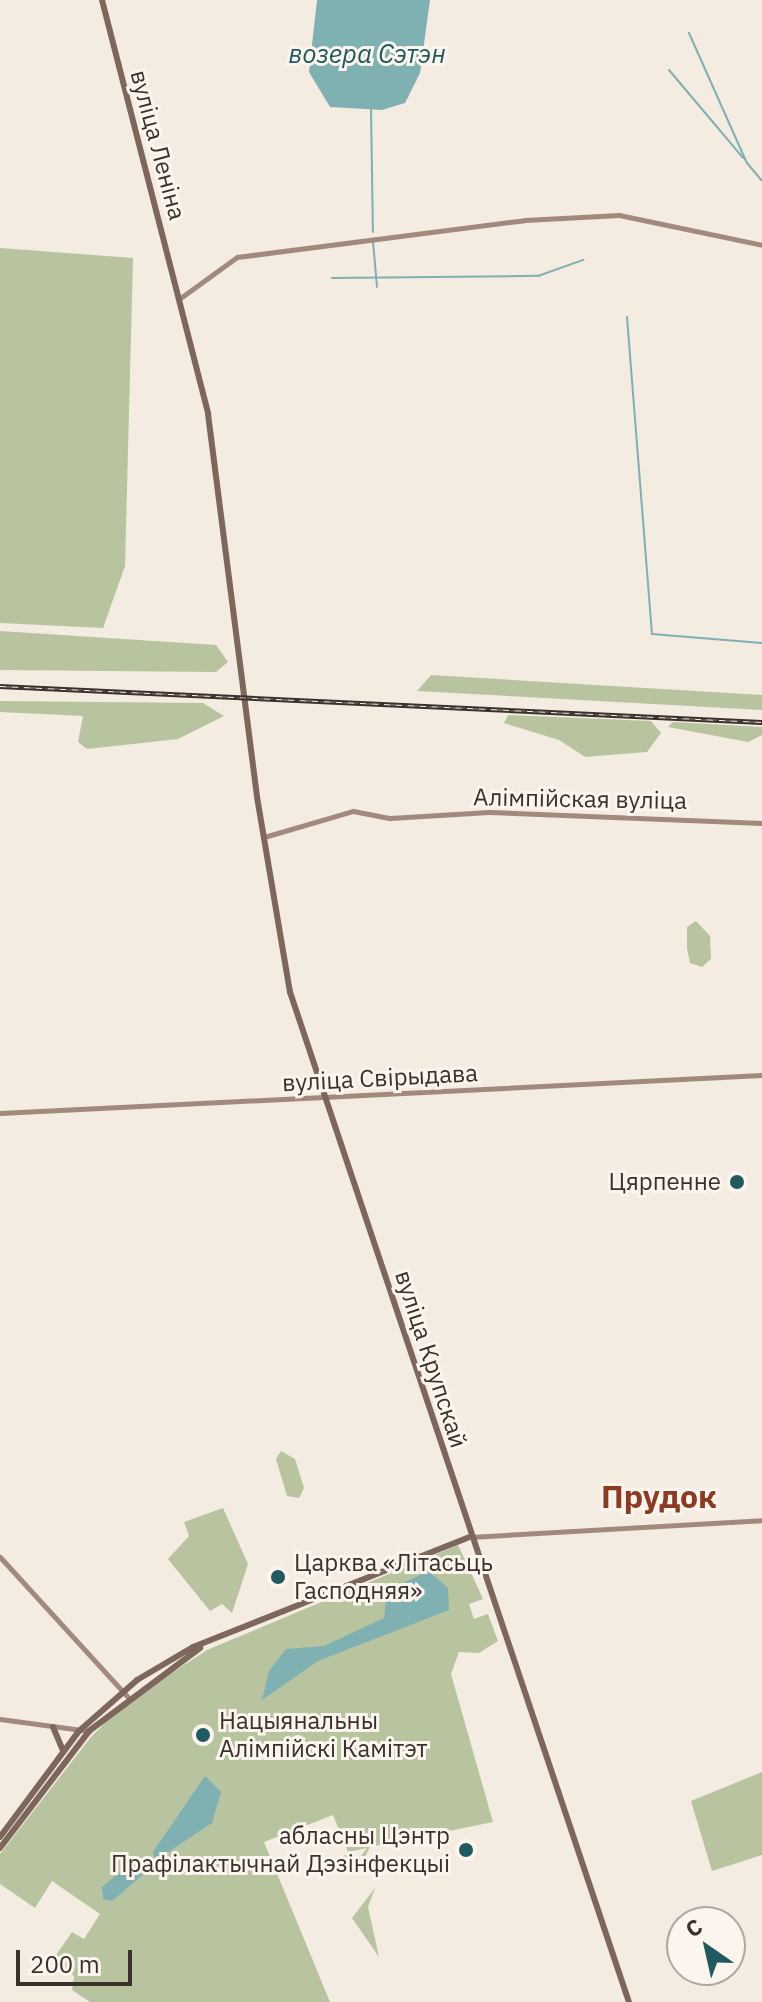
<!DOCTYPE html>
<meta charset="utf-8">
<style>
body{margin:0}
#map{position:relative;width:762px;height:2002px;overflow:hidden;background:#f4ebe1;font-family:"IBM Plex Sans",sans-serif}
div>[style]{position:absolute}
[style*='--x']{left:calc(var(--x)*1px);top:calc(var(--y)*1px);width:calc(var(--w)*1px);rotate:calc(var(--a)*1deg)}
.green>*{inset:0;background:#b8c4a0}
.water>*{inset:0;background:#7fb0b2}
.stream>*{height:2px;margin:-1px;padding:0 1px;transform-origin:1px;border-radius:1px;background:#7fb0b2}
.secondary>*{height:5px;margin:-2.5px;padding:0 2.5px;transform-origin:2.5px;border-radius:2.5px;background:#a18a7d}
.primary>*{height:6px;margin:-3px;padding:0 3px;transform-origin:3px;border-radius:3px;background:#7d675c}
.rail>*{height:5px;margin-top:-2.5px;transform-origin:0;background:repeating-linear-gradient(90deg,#fbf5ee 0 6px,#3b302b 0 12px);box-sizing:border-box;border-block:2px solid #3b302b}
.dots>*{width:22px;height:22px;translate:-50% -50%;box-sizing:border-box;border:4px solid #fbf5ee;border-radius:50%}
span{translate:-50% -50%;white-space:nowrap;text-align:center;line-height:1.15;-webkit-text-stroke:6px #fbf5ee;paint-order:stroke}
.street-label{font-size:24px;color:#3b302b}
.poi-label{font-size:24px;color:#3b302b}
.right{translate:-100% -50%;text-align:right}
.left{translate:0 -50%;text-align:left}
.water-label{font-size:26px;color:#1f5a5e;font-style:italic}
.district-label{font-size:32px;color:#8c3b22;font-weight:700}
.north{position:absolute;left:666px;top:1906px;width:80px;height:80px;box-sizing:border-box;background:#fbf5ee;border:2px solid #aea6a0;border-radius:50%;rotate:326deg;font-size:22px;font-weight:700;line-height:32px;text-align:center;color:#3b302b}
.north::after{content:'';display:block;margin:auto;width:28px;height:36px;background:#1f5a5e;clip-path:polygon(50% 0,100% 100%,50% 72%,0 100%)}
.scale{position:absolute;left:16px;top:1950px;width:116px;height:36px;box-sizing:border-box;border:4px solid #3b302b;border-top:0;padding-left:10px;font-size:24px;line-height:28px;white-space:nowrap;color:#3b302b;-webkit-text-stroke:6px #fbf5ee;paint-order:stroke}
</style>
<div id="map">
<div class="green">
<i style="clip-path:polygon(0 248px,133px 258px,125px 566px,103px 628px,0 623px)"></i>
<i style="clip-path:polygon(0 631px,216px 645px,228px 662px,216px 672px,0 670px)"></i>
<i style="clip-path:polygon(431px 675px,762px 695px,762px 710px,417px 691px)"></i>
<i style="clip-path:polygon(0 701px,203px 703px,224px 716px,178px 739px,87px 749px,78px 742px,83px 716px,0 712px)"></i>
<i style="clip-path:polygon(508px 715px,651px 721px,661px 733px,647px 752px,585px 757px,559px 740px,504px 723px)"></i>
<i style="clip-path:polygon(673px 722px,762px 727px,762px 735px,748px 742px,668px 727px)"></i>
<i style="clip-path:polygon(696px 921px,710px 936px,711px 959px,702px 967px,690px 963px,687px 948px,687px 927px)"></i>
<i style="clip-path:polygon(281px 1451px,295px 1459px,304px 1488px,299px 1498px,287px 1496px,276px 1459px)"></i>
<i style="clip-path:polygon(223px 1508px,248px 1564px,232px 1613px,222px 1604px,210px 1611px,168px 1559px,189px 1536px,184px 1522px)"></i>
<i style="clip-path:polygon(458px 1545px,483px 1599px,469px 1604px,474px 1619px,488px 1614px,498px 1641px,479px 1653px,459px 1652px,451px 1674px,493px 1822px,370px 1847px,359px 1869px,322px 1868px,345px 1855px,359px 1859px,367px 1848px,348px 1852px,333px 1815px,264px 1842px,330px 2002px,90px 2002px,72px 1990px,74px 1976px,54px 1958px,72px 1932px,84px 1939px,100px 1914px,52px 1881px,35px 1908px,0 1884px,0 1854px,91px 1737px,125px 1703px,207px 1650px)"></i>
<i style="clip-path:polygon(762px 1772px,762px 1855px,712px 1871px,691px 1801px)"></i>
<i style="clip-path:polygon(375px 1888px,368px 1907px,379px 1957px,352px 1918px)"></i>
</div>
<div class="water">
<i style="clip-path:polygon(317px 0,430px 0,420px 73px,405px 103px,382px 110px,330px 107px,309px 72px)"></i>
<i style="clip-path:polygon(428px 1571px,448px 1588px,449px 1610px,318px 1661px,262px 1700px,269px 1671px,286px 1649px,324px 1646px,384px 1618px,387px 1591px)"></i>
<i style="clip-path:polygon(205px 1776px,221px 1792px,212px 1823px,155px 1861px,153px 1852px)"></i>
<i style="clip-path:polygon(139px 1857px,146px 1872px,112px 1901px,103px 1899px,102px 1887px)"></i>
</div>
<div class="stream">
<i style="--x:689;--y:33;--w:142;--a:66"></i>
<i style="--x:747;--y:163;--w:23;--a:50"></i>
<i style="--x:669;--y:70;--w:115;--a:49.9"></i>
<i style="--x:371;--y:109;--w:123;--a:89.1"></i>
<i style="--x:373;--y:242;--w:45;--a:84.9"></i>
<i style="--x:332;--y:278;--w:206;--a:-0.6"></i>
<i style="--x:538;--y:276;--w:48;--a:-19.6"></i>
<i style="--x:627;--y:317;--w:318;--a:85.5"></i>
<i style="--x:652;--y:634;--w:110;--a:4.7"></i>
</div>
<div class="secondary">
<i style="--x:179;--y:299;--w:72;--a:-35.9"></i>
<i style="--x:237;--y:257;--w:290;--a:-7.3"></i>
<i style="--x:525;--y:220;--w:94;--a:-3"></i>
<i style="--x:619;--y:215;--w:146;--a:11.8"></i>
<i style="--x:264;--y:837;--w:93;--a:-16.3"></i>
<i style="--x:353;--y:811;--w:38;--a:11"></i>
<i style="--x:390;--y:818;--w:99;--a:-3.5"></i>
<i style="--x:489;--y:812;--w:273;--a:2.3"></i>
<i style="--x:0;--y:1113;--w:763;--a:-2.85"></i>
<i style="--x:470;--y:1537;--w:292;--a:-3.3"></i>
<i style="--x:0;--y:1557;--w:188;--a:47.6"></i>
<i style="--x:0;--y:1719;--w:90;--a:7.7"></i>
</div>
<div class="primary">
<i style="--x:102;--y:0;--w:427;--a:75.6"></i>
<i style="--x:208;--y:414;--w:386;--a:82.7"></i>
<i style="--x:257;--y:797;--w:198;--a:80.4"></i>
<i style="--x:290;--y:992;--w:1065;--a:71.45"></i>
<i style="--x:53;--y:1727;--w:26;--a:67"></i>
<i style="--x:0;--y:1837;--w:132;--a:-53.3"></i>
<i style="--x:79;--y:1731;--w:77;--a:-41.3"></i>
<i style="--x:137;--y:1680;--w:65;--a:-30.5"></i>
<i style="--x:193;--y:1647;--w:297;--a:-21.7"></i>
<i style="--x:0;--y:1848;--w:147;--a:-52.7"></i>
<i style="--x:89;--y:1731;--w:139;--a:-36.8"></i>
</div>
<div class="rail">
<i style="--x:0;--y:686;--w:763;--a:2.7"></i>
</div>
<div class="dots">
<i style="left:737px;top:1182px;background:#1f5a5e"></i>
<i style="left:278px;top:1577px;background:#1f5a5e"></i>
<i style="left:203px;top:1735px;background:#1f5a5e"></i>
<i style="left:466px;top:1850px;background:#1f5a5e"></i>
</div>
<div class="street-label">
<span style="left:158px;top:145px;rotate:75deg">вуліца Леніна</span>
<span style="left:580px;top:799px;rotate:1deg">Алімпійская вуліца</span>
<span style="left:380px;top:1078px;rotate:-3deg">вуліца Свірыдава</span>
<span style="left:431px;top:1359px;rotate:72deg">вуліца Крупскай</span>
</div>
<div class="poi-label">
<span class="right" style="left:721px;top:1182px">Цярпенне</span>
<span class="left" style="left:294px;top:1577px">Царква «Літасьць<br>Гасподняя»</span>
<span class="left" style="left:219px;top:1735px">Нацыянальны<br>Алімпійскі Камітэт</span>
<span class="right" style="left:450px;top:1850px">абласны Цэнтр<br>Прафілактычнай Дэзінфекцыі</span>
</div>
<div class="water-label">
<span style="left:367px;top:54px">возера Сэтэн</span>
</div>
<div class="district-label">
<span style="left:659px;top:1496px">Прудок</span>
</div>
<div class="north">С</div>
<div class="scale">200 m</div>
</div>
